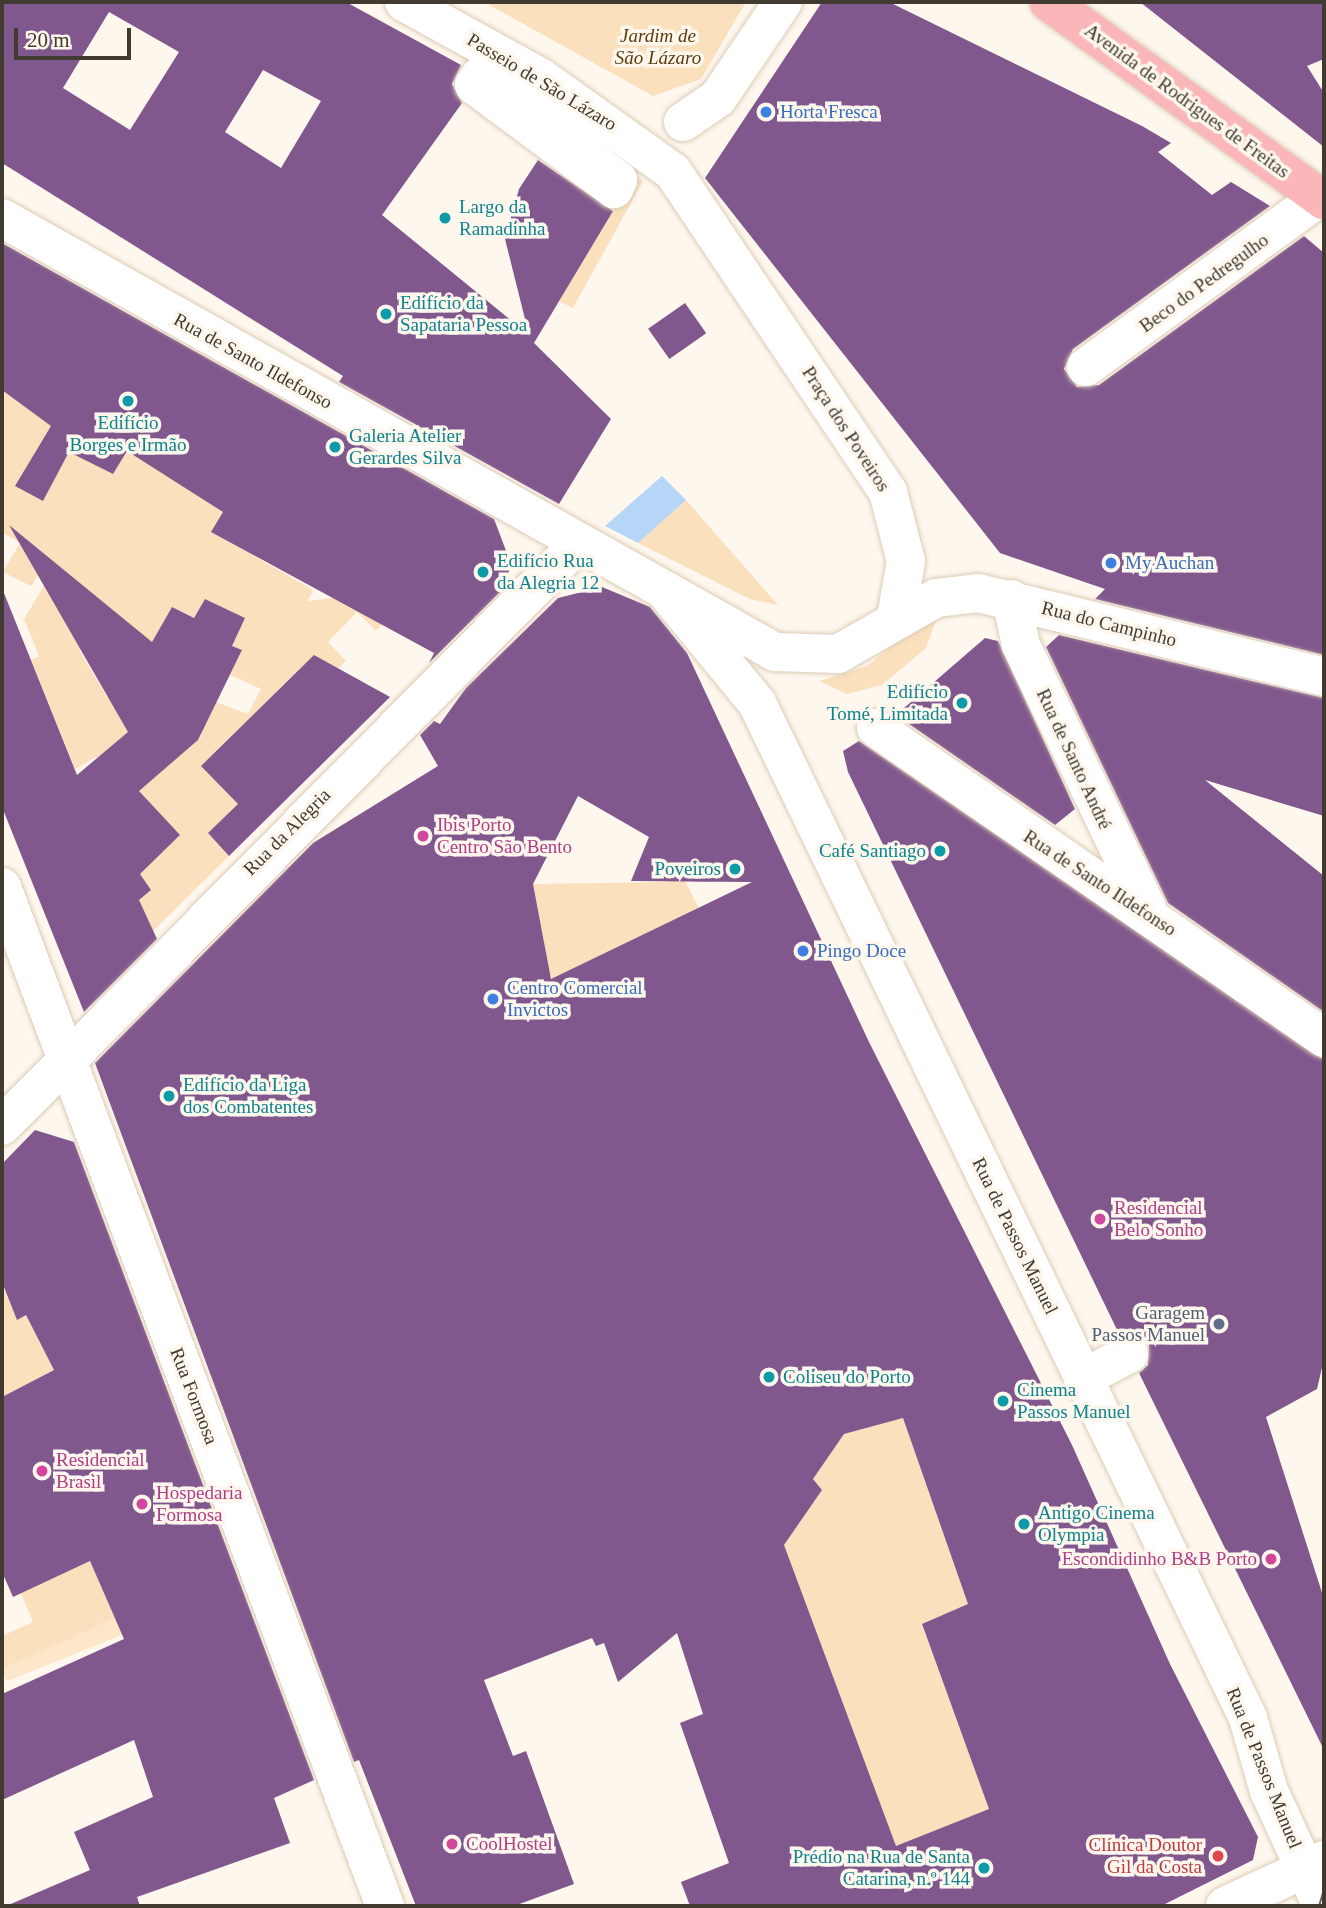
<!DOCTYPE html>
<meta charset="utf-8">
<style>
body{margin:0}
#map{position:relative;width:1326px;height:1908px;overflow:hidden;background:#fef7ee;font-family:Georgia,serif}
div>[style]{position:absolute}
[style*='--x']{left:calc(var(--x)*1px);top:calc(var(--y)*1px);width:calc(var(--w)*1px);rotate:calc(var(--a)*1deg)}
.built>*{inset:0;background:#fde7ca;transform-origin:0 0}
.green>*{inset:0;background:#fae0bd}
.water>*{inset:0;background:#b7d6f7}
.building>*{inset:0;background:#80588d;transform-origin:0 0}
.roads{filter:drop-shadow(0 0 2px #dcccb6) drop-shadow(0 0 2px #dcccb6)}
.minor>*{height:38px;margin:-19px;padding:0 19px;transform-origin:19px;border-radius:19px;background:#fff}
.major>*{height:38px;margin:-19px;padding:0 19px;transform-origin:19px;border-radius:19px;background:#fbb6ba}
.tram>*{height:2px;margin:-1px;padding:0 1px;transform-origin:1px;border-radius:1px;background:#6b655c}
.dots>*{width:19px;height:19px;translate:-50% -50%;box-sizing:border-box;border:4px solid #fef7ee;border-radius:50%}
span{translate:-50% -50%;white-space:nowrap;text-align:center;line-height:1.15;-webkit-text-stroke:7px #fef7ee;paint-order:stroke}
.park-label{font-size:19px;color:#5a3c0a;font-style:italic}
.street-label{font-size:19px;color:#403a31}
.shop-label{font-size:19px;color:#366cbe}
.left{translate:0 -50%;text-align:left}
.culture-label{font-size:19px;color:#0d838f}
.right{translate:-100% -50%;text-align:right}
.hotel-label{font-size:19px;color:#b23c85}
.service-label{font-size:19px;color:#4e5e75}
.health-label{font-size:19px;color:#be3a42}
.frame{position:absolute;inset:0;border:4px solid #403a31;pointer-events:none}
.scale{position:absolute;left:14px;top:28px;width:117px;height:32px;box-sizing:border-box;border:4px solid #403a31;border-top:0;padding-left:9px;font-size:21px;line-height:24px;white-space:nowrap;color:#403a31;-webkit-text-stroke:5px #fef7ee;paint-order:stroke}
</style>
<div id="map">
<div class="built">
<i style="left:231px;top:1567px;width:22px;height:251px;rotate:68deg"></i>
</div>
<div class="green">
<i style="clip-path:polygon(484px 2px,746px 2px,701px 79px,653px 96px)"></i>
<i style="clip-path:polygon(626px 170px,643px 181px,573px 308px,559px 301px,622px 196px)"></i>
<i style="clip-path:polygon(evenodd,2px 359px,25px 372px,106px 390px,16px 486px,43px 501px,75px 441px,94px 464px,113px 474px,135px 437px,223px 512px,212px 532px,313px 590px,308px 601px,361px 595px,393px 613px,376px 631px,357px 612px,328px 642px,346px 661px,324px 682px,305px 664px,275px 693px,220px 785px,238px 804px,208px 833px,229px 856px,153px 931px,139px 900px,151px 890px,140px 874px,179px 836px,139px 791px,107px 819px,106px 769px,96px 757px,75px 769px,31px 660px,39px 656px,24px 619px,57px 564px,49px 559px,31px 586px,3px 572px,20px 543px,2px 532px,2px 359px,205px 599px,245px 618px,232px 646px,242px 651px,230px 675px,261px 689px,248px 714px,135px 672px,107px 697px,79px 650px,97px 642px,152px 642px,172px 607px,194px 618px,205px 599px,2px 359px,188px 718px,202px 736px,167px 766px,188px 718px)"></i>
<i style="clip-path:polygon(686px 500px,778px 605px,750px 599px,638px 543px)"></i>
<i style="clip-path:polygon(937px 618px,926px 648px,882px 685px,847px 694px,819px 681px,867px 666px,913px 629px)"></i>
<i style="clip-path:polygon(522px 831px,534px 884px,669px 882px,675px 862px,699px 908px,552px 979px,537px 945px,544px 941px)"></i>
<i style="clip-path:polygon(4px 1288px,17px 1319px,26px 1315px,54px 1370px,2px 1397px)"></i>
<i style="clip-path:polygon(903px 1418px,968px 1604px,922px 1625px,990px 1811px,896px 1848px,781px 1539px,786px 1542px,822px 1490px,813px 1479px,844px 1434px)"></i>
<i style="clip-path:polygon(90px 1561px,115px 1618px,2px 1669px,2px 1636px,33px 1622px,21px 1593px)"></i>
</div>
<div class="water">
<i style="clip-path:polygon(662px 476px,686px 500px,638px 543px,605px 526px)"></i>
</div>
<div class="building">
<i style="clip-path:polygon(evenodd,2px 2px,346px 2px,461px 65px,452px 84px,462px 103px,382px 215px,529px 335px,505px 239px,519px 189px,538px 160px,613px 211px,534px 343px,611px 419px,559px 504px,339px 382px,343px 376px,2px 163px,2px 2px,109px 12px,179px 52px,130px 130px,63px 88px,109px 12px,2px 2px,263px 70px,321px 101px,281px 168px,225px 132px,263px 70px)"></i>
<i style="clip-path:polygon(822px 2px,889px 2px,1142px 126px,1171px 143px,1158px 152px,1212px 195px,1231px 182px,1270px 206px,1073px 349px,1064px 369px,1077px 387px,1099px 385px,1304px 236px,1324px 253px,1324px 655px,1095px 599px,1105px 589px,1000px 553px,705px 178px)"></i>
<i style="clip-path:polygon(1140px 2px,1324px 2px,1324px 59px,1307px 66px,1324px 93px,1324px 147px)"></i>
<i style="clip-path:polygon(2px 243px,494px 519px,511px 564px,504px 588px,429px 663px,434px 653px,211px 532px,223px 512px,127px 451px,113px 474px,69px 452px,43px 501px,15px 486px,51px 426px,2px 390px)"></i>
<i style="left:685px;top:303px;width:37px;height:45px;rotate:55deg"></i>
<i style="clip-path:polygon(9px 525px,152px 642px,172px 607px,194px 618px,205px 599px,245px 618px,232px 646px,242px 650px,198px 740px,139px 791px,180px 835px,140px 874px,151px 890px,139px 900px,157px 939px,84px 1012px,2px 807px,2px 588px,77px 775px,128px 732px)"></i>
<i style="clip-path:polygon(evenodd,602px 587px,650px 607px,687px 653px,869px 1042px,1072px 1445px,1170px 1664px,1258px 1837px,1253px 1860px,1161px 1906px,690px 1906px,681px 1882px,729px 1863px,680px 1723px,703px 1714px,677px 1633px,618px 1682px,604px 1643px,596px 1646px,592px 1638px,484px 1680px,513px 1756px,526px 1751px,574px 1884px,514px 1906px,416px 1906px,359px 1760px,354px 1762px,95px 1063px,313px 843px,438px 766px,420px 735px,434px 721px,440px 724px,466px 688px,558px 598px,602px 587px,578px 796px,649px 837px,631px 881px,752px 882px,551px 979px,533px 884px,578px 796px,602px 587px,903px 1418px,968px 1604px,922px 1624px,989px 1809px,896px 1846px,784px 1545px,822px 1490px,813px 1479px,844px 1434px,903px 1418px)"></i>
<i style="clip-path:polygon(1059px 635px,1324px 698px,1324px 816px,1205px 780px,1324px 876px,1324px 1012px,1168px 903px,1046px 647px)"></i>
<i style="clip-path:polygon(985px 638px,998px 641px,1075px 809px,1055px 825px,896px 715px)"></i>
<i style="clip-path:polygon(314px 655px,390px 697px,229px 856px,208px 833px,238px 804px,201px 766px)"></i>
<i style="clip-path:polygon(859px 741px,1324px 1060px,1324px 1359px,1317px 1389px,1266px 1417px,1324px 1599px,1324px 1750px,1139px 1373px,1148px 1365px,1149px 1345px,1140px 1335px,1119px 1334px,848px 772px,843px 751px)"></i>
<i style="clip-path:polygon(35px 1130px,74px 1142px,314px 1780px,274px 1798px,290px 1843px,137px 1897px,140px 1906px,6px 1906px,90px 1870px,74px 1832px,153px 1797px,134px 1740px,2px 1800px,2px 1694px,124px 1639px,90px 1561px,13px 1597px,2px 1572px,2px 1397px,54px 1370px,26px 1315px,17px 1320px,2px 1282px,2px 1164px)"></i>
</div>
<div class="roads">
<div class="minor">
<i style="--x:404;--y:2;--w:155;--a:28.9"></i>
<i style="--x:540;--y:77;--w:163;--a:35.5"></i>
<i style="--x:673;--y:172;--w:386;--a:56.1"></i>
<i style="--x:888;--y:492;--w:71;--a:75.4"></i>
<i style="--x:906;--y:561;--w:58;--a:100"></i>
<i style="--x:480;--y:76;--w:173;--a:37"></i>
<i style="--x:618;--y:180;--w:10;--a:114"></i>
<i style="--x:614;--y:189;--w:174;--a:-143.4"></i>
<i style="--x:474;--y:85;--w:11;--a:-56"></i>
<i style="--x:683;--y:122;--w:42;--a:-34.4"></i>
<i style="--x:718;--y:98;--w:116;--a:-55.9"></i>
<i style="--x:2;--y:218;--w:887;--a:29.31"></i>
<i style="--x:775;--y:652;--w:63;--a:1.8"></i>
<i style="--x:838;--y:654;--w:113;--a:-29.7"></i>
<i style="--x:936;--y:598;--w:42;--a:-6.8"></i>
<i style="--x:978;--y:593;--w:356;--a:13.6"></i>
<i style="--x:1086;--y:367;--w:289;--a:-36"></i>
<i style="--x:665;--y:591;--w:145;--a:50.6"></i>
<i style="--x:757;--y:703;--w:1128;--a:64.18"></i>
<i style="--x:1248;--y:1718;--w:76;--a:74"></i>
<i style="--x:1269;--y:1791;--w:127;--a:65.3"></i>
<i style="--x:1011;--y:599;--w:47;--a:77.7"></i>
<i style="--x:1021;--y:645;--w:292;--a:64.4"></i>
<i style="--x:876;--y:728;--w:545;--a:34.68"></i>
<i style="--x:2;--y:887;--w:1089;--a:69.4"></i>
<i style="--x:2;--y:1126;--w:820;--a:-45.3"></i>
<i style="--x:1083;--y:1378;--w:52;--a:-27.6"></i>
<i style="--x:1225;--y:1906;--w:109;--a:-24.9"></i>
</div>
<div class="major">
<i style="--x:1049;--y:2;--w:339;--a:35.8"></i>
</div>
</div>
<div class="tram">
<i style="--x:1319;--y:1906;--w:17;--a:-73"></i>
</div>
<div class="dots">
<i style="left:766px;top:112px;background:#3f7fe0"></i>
<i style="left:445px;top:218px;background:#0f9aa8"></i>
<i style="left:386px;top:314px;background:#0f9aa8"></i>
<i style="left:128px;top:401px;background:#0f9aa8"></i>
<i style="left:335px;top:447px;background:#0f9aa8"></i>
<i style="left:1111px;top:563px;background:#3f7fe0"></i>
<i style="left:483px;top:572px;background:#0f9aa8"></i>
<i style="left:962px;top:703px;background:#0f9aa8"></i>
<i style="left:423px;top:836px;background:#d1479c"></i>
<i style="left:940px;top:851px;background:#0f9aa8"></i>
<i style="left:735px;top:869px;background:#0f9aa8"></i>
<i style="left:803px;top:951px;background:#3f7fe0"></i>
<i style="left:493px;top:999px;background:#3f7fe0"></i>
<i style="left:169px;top:1096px;background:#0f9aa8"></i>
<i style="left:1100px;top:1219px;background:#d1479c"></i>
<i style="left:1219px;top:1324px;background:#5c6f8a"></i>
<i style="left:769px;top:1377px;background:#0f9aa8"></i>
<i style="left:1003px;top:1401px;background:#0f9aa8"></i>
<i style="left:42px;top:1471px;background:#d1479c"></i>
<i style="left:142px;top:1504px;background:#d1479c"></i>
<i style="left:1024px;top:1524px;background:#0f9aa8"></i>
<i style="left:1271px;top:1559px;background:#d1479c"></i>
<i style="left:452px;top:1844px;background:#d1479c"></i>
<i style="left:1218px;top:1856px;background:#e0444e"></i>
<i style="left:984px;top:1868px;background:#0f9aa8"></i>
</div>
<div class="park-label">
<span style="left:658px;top:47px">Jardim de<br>São Lázaro</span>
</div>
<div class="street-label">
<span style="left:542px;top:82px;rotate:31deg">Passeio de São Lázaro</span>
<span style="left:1187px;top:101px;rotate:36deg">Avenida de Rodrigues de Freitas</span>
<span style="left:1204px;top:283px;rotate:-36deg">Beco do Pedregulho</span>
<span style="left:253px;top:361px;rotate:29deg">Rua de Santo Ildefonso</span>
<span style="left:846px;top:429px;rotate:57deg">Praça dos Poveiros</span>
<span style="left:1109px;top:624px;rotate:14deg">Rua do Campinho</span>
<span style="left:1074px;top:759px;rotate:65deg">Rua de Santo André</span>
<span style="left:287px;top:832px;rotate:-45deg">Rua da Alegria</span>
<span style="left:1100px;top:883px;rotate:33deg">Rua de Santo Ildefonso</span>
<span style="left:1015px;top:1236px;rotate:64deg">Rua de Passos Manuel</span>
<span style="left:194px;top:1396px;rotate:69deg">Rua Formosa</span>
<span style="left:1264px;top:1768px;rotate:68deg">Rua de Passos Manuel</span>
</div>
<div class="shop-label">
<span class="left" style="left:780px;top:112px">Horta Fresca</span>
<span class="left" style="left:1125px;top:563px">My Auchan</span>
<span class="left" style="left:817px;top:951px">Pingo Doce</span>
<span class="left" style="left:507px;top:999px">Centro Comercial<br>Invictos</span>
</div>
<div class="culture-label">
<span class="left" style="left:459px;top:218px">Largo da<br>Ramadinha</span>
<span class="left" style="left:400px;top:314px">Edifício da<br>Sapataria Pessoa</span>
<span style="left:128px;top:434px">Edifício<br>Borges e Irmão</span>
<span class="left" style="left:349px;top:447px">Galeria Atelier<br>Gerardes Silva</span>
<span class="left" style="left:497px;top:572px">Edifício Rua<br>da Alegria 12</span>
<span class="right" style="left:948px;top:703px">Edifício<br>Tomé, Limitada</span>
<span class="right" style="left:926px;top:851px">Café Santiago</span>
<span class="right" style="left:721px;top:869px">Poveiros</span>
<span class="left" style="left:183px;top:1096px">Edifício da Liga<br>dos Combatentes</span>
<span class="left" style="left:783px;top:1377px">Coliseu do Porto</span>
<span class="left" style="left:1017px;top:1401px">Cinema<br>Passos Manuel</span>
<span class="left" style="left:1038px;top:1524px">Antigo Cinema<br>Olympia</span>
<span class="right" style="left:970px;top:1868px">Prédio na Rua de Santa<br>Catarina, n.º 144</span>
</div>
<div class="hotel-label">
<span class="left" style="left:437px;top:836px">Ibis Porto<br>Centro São Bento</span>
<span class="left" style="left:1114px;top:1219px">Residencial<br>Belo Sonho</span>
<span class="left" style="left:56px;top:1471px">Residencial<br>Brasil</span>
<span class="left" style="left:156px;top:1504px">Hospedaria<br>Formosa</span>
<span class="right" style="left:1257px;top:1559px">Escondidinho B&amp;B Porto</span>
<span class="left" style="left:466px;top:1844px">CoolHostel</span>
</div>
<div class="service-label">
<span class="right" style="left:1205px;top:1324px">Garagem<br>Passos Manuel</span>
</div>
<div class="health-label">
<span class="right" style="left:1202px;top:1856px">Clínica Doutor<br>Gil da Costa</span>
</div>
<div class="frame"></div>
<div class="scale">20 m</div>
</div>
